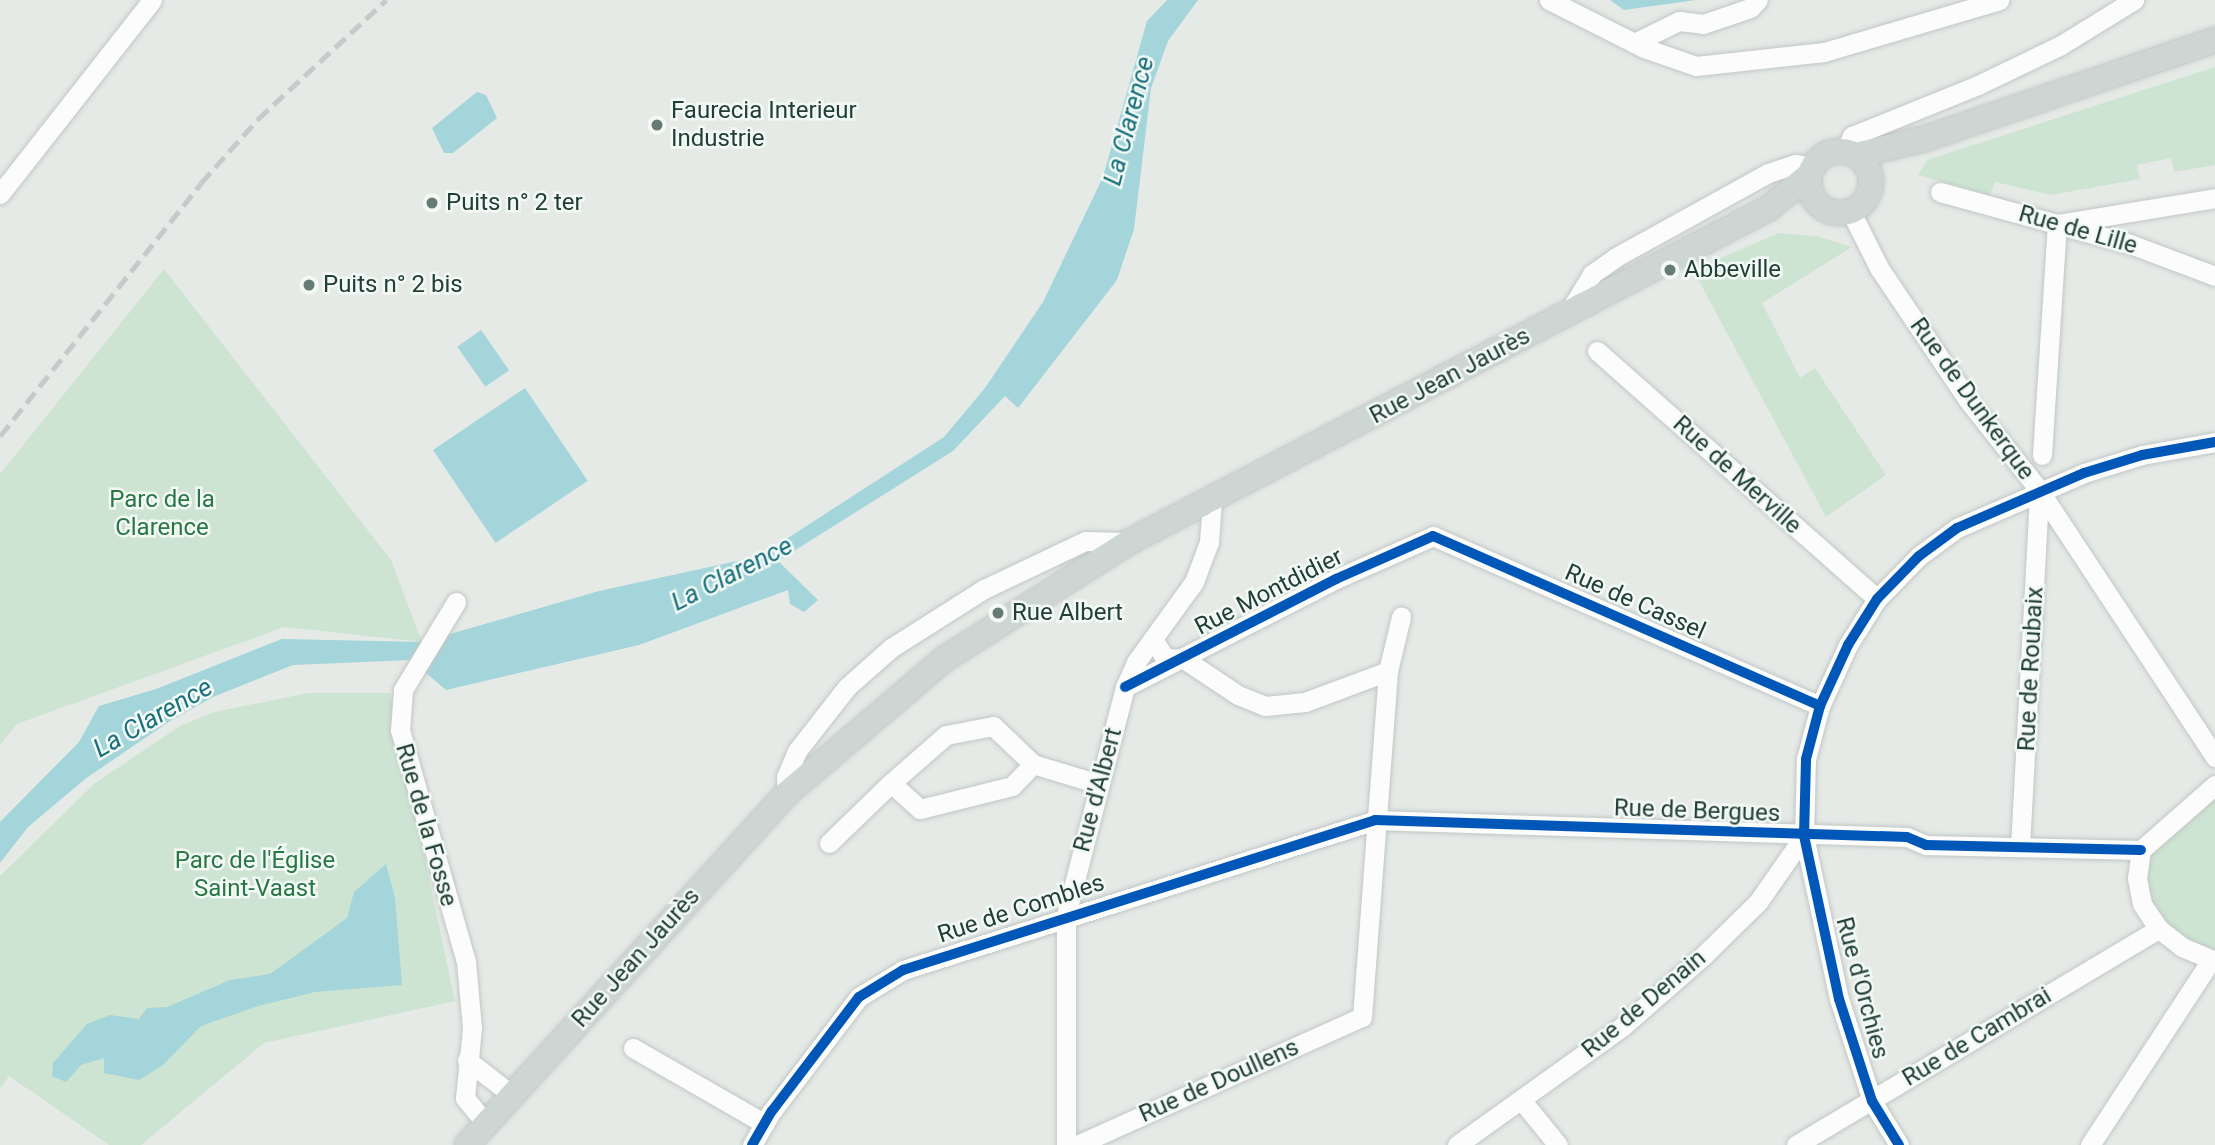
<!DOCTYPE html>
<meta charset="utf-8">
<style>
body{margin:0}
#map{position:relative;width:2215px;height:1145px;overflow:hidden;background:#e5eae7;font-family:Roboto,sans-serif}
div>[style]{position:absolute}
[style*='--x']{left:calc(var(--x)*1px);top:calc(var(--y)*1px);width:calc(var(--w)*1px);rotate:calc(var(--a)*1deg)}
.green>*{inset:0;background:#cde4d3}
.water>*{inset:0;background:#a3d5da;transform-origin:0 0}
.roads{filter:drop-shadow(0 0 2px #c2c7c4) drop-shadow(0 0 2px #c2c7c4)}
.minor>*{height:19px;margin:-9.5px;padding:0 9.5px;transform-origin:9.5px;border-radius:9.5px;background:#fbfcfb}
.major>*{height:24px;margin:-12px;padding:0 12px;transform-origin:12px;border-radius:12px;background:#cdd6d3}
.major>.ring{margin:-12px;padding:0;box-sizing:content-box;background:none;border:24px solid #cdd6d3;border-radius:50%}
.rail>*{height:4.5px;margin-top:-2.25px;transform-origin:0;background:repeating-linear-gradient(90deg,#c6cbc9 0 14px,transparent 0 21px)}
.cycleway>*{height:10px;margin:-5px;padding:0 5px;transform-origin:5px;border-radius:5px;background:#0057b8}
.dots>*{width:19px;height:19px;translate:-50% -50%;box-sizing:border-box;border:4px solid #f3f9f5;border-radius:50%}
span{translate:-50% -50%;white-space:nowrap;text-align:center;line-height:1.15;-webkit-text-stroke:5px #f3f9f5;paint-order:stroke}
.poi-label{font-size:24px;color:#213f35}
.left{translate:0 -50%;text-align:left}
.street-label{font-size:24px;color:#213f35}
.park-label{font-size:24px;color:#297744}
.water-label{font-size:26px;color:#18717d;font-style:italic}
</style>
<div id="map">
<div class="green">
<i style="clip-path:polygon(2215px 67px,2215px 165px,2174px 172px,2171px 158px,2137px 165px,2140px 179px,2051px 195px,1995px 182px,1990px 195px,1918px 175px,1927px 160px)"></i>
<i style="clip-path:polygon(1779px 233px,1816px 236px,1852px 247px,1762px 303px,1800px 378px,1815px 368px,1886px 475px,1826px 517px,1693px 270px)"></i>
<i style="clip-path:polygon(164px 269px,391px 560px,422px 642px,284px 627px,17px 724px,0 745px,0 474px)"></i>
<i style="clip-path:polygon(308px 693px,390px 693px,455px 1001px,264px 1043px,141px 1145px,109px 1145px,9px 1076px,0 1089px,0 876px,95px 783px,180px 726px,214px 712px)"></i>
<i style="clip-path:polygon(2215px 792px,2215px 955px,2166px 926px,2147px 902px,2146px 851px)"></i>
</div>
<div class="water">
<i style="clip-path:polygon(1167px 0,1198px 0,1168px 41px,1151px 88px,1134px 229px,1117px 280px,1018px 408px,1005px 396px,953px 451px,778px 561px,818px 600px,804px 612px,790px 604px,788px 590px,639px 645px,446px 690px,411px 660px,293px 665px,213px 697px,170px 721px,85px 779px,28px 827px,0 863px,0 822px,79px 742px,99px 706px,156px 689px,282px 639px,422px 642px,599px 591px,760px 556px,944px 437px,985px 388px,1043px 302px,1103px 177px,1147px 21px)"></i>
<i style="clip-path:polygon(1610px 0,1696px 0,1624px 10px)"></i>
<i style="clip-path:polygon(477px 92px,486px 95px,497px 118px,453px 153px,444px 153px,432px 128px)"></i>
<i style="left:481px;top:330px;width:49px;height:29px;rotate:55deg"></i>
<i style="left:525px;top:388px;width:112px;height:111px;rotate:56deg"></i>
<i style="clip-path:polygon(386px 864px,395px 898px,402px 985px,315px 992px,258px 1006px,201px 1026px,163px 1065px,139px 1080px,104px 1073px,104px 1058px,81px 1065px,66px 1082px,52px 1076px,53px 1063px,87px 1024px,110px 1015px,139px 1019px,147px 1008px,167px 1007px,230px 980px,270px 974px,347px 918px,354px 892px)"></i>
</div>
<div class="roads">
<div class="minor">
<i style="--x:1549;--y:0;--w:106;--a:26.8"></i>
<i style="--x:1644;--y:48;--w:55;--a:19.1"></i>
<i style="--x:1696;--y:66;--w:129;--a:-6.2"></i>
<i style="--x:1824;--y:52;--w:183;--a:-16.5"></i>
<i style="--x:1634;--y:43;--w:50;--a:-26.1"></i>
<i style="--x:1679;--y:21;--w:24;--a:7"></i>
<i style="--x:1703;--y:24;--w:50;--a:-18.8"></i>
<i style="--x:1750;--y:8;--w:11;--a:-45"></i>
<i style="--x:1845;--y:151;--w:17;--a:-65"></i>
<i style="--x:1852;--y:136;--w:136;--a:-22"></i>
<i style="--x:1978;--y:85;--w:92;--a:-25.7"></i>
<i style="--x:2061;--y:45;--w:86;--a:-31.7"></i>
<i style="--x:1940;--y:192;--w:197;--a:15.3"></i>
<i style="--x:2130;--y:244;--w:91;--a:20.6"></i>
<i style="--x:0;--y:194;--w:246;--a:-51.9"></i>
<i style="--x:1851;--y:212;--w:63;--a:63.4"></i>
<i style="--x:1879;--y:268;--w:159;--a:56"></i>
<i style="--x:1968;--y:400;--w:115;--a:51.7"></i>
<i style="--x:2039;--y:490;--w:320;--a:56.6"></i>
<i style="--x:1569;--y:312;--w:44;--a:-58.8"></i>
<i style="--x:1592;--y:274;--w:29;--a:-35"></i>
<i style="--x:1616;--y:257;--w:174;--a:-28.9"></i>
<i style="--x:1768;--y:173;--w:28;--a:-18"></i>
<i style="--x:1795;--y:164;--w:18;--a:9"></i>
<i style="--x:1597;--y:351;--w:374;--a:41.5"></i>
<i style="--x:2042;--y:455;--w:231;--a:-86.3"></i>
<i style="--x:2057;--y:224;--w:160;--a:-9.3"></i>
<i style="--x:456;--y:602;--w:103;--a:121.1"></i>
<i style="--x:403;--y:690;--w:40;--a:94.3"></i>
<i style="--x:400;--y:730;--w:240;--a:74.1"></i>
<i style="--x:466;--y:961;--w:67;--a:84.9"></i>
<i style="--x:472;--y:1028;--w:70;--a:95.7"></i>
<i style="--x:465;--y:1098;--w:33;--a:51"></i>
<i style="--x:1153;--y:639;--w:22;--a:58"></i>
<i style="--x:1165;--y:658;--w:19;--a:3"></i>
<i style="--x:1184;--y:659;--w:65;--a:33.7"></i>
<i style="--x:1238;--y:695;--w:29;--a:22"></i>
<i style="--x:1265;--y:706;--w:40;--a:-5.7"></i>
<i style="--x:1305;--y:702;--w:89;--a:-20.5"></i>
<i style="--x:1125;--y:687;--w:237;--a:-27.1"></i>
<i style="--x:1336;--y:579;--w:106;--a:-23.9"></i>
<i style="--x:1433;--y:536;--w:423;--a:23.7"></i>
<i style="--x:891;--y:783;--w:73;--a:-41.1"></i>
<i style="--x:946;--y:735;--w:48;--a:-10.8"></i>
<i style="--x:993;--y:726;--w:55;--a:43.5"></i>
<i style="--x:2215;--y:785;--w:98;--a:138.7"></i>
<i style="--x:2141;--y:850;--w:28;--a:98"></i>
<i style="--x:2137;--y:878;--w:26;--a:79"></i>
<i style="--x:2142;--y:904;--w:30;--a:56"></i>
<i style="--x:2159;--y:929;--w:29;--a:38"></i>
<i style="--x:2182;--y:947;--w:36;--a:23"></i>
<i style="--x:787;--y:793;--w:16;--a:-94"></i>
<i style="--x:786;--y:777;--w:28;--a:-67"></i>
<i style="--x:797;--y:751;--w:81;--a:-52"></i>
<i style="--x:847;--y:687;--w:59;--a:-41.6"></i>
<i style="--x:891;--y:648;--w:110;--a:-32.4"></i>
<i style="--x:984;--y:589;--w:112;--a:-25.4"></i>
<i style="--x:1085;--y:541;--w:44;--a:1.3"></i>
<i style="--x:829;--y:843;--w:86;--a:-44.1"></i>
<i style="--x:891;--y:783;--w:39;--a:42"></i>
<i style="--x:920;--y:809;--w:95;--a:-14"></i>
<i style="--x:1012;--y:786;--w:30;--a:-46"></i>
<i style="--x:1033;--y:764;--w:69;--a:16.9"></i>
<i style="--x:2020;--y:847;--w:357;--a:-86.9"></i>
<i style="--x:633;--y:1048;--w:152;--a:29.9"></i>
<i style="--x:467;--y:1060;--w:57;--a:37.9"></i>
<i style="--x:1523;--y:1102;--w:55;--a:50.9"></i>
<i style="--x:752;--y:1145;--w:39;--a:-60"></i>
<i style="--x:772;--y:1111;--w:143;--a:-52.7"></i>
<i style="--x:859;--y:997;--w:52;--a:-31.5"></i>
<i style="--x:903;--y:970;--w:495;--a:-17.6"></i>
<i style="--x:1375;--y:820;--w:532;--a:1.83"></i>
<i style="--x:1907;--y:837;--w:21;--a:23"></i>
<i style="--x:1926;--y:845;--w:215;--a:1.3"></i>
<i style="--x:1066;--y:1145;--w:230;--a:-90"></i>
<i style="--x:1066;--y:915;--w:236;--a:-75.5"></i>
<i style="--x:1125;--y:687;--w:27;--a:-66"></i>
<i style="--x:1136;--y:662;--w:99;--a:-54.1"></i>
<i style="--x:1194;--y:582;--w:43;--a:-69.4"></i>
<i style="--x:1209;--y:542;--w:41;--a:-85.8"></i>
<i style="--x:1077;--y:1145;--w:312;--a:-24.2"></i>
<i style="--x:1362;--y:1017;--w:347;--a:-85.7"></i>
<i style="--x:1388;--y:671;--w:56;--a:-76.5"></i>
<i style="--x:1457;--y:1145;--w:204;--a:-35.6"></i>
<i style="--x:1623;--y:1026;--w:108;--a:-41.2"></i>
<i style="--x:1704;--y:955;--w:76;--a:-44.5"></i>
<i style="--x:1758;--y:902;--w:80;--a:-55.1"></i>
<i style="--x:1796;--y:1145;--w:422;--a:-30.8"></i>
<i style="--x:1899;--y:1145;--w:52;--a:-121.5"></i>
<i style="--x:1872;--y:1101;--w:107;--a:-107.9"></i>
<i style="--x:1839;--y:999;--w:167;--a:-102.1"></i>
<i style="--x:1804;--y:836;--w:77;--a:-88.5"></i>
<i style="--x:1806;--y:759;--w:55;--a:-75.2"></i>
<i style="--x:1820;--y:706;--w:67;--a:-65.3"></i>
<i style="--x:1848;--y:645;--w:54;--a:-57.8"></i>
<i style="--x:1877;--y:599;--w:60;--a:-45.7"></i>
<i style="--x:1919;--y:556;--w:47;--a:-36.4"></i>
<i style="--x:1957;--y:528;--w:138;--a:-23.4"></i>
<i style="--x:2084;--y:473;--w:61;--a:-17.2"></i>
<i style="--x:2142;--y:455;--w:74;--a:-10.1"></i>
<i style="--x:2090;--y:1145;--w:221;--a:-56.8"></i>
</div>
<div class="major">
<i class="ring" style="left:1809px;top:151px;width:38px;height:38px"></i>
<i style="--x:1856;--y:155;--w:70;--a:-13.2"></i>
<i style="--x:1924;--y:139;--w:307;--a:-18.8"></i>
<i style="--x:467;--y:1145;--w:476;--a:-47.7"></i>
<i style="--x:787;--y:793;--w:205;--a:-40.4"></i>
<i style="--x:943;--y:660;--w:220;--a:-32.4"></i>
<i style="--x:1129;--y:542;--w:722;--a:-27.56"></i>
<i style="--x:1769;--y:208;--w:52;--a:-39.5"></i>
</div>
</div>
<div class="rail">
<i style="--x:0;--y:436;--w:323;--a:-51.5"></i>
<i style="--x:201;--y:183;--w:86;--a:-48.3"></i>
<i style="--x:258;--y:119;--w:175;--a:-42.9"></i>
</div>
<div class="cycleway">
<i style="--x:1125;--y:687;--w:237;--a:-27.1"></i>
<i style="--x:1336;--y:579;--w:106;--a:-23.9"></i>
<i style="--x:1433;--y:536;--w:423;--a:23.7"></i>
<i style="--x:752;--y:1145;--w:39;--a:-60"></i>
<i style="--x:772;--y:1111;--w:143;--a:-52.7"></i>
<i style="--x:859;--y:997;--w:52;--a:-31.5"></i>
<i style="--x:903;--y:970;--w:495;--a:-17.6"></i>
<i style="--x:1375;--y:820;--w:532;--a:1.83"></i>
<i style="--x:1907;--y:837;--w:21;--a:23"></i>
<i style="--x:1926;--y:845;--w:215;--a:1.3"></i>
<i style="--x:1899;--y:1145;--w:52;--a:-121.5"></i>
<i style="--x:1872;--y:1101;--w:107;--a:-107.9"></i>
<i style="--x:1839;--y:999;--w:167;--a:-102.1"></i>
<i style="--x:1804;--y:836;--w:77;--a:-88.5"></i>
<i style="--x:1806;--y:759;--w:55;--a:-75.2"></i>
<i style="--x:1820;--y:706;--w:67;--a:-65.3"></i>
<i style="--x:1848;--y:645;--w:54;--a:-57.8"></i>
<i style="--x:1877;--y:599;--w:60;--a:-45.7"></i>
<i style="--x:1919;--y:556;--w:47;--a:-36.4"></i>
<i style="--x:1957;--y:528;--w:138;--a:-23.4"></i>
<i style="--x:2084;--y:473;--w:61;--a:-17.2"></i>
<i style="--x:2142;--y:455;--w:74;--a:-10.1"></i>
</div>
<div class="dots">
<i style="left:657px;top:125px;background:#667b73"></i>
<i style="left:432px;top:203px;background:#667b73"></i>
<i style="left:1670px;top:270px;background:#667b73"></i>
<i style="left:309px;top:285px;background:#667b73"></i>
<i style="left:998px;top:613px;background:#667b73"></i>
</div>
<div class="poi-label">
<span class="left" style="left:671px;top:125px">Faurecia Interieur<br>Industrie</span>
<span class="left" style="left:446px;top:203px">Puits n° 2 ter</span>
<span class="left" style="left:1684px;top:270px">Abbeville</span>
<span class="left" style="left:323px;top:285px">Puits n° 2 bis</span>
<span class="left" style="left:1012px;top:613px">Rue Albert</span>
</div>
<div class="street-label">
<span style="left:2078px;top:230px;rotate:16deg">Rue de Lille</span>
<span style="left:1450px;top:376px;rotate:-28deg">Rue Jean Jaurès</span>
<span style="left:1972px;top:399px;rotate:54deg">Rue de Dunkerque</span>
<span style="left:1737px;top:475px;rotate:42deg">Rue de Merville</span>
<span style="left:1269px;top:592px;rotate:-27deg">Rue Montdidier</span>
<span style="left:1635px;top:602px;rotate:24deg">Rue de Cassel</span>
<span style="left:2031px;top:669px;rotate:-87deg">Rue de Roubaix</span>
<span style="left:1098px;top:790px;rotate:-75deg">Rue d'Albert</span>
<span style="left:1697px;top:811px;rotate:2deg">Rue de Bergues</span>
<span style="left:426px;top:825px;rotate:74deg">Rue de la Fosse</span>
<span style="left:1021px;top:909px;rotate:-18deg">Rue de Combles</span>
<span style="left:636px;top:958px;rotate:-48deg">Rue Jean Jaurès</span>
<span style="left:1862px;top:988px;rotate:75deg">Rue d'Orchies</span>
<span style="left:1644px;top:1004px;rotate:-40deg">Rue de Denain</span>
<span style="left:1977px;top:1037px;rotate:-31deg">Rue de Cambrai</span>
<span style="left:1219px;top:1081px;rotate:-24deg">Rue de Doullens</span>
</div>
<div class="park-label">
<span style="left:162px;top:514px">Parc de la<br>Clarence</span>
<span style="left:255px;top:875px">Parc de l'Église<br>Saint-Vaast</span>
</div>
<div class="water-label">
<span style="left:1129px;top:121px;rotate:-75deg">La Clarence</span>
<span style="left:732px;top:574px;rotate:-27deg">La Clarence</span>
<span style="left:153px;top:718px;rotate:-30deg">La Clarence</span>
</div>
</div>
